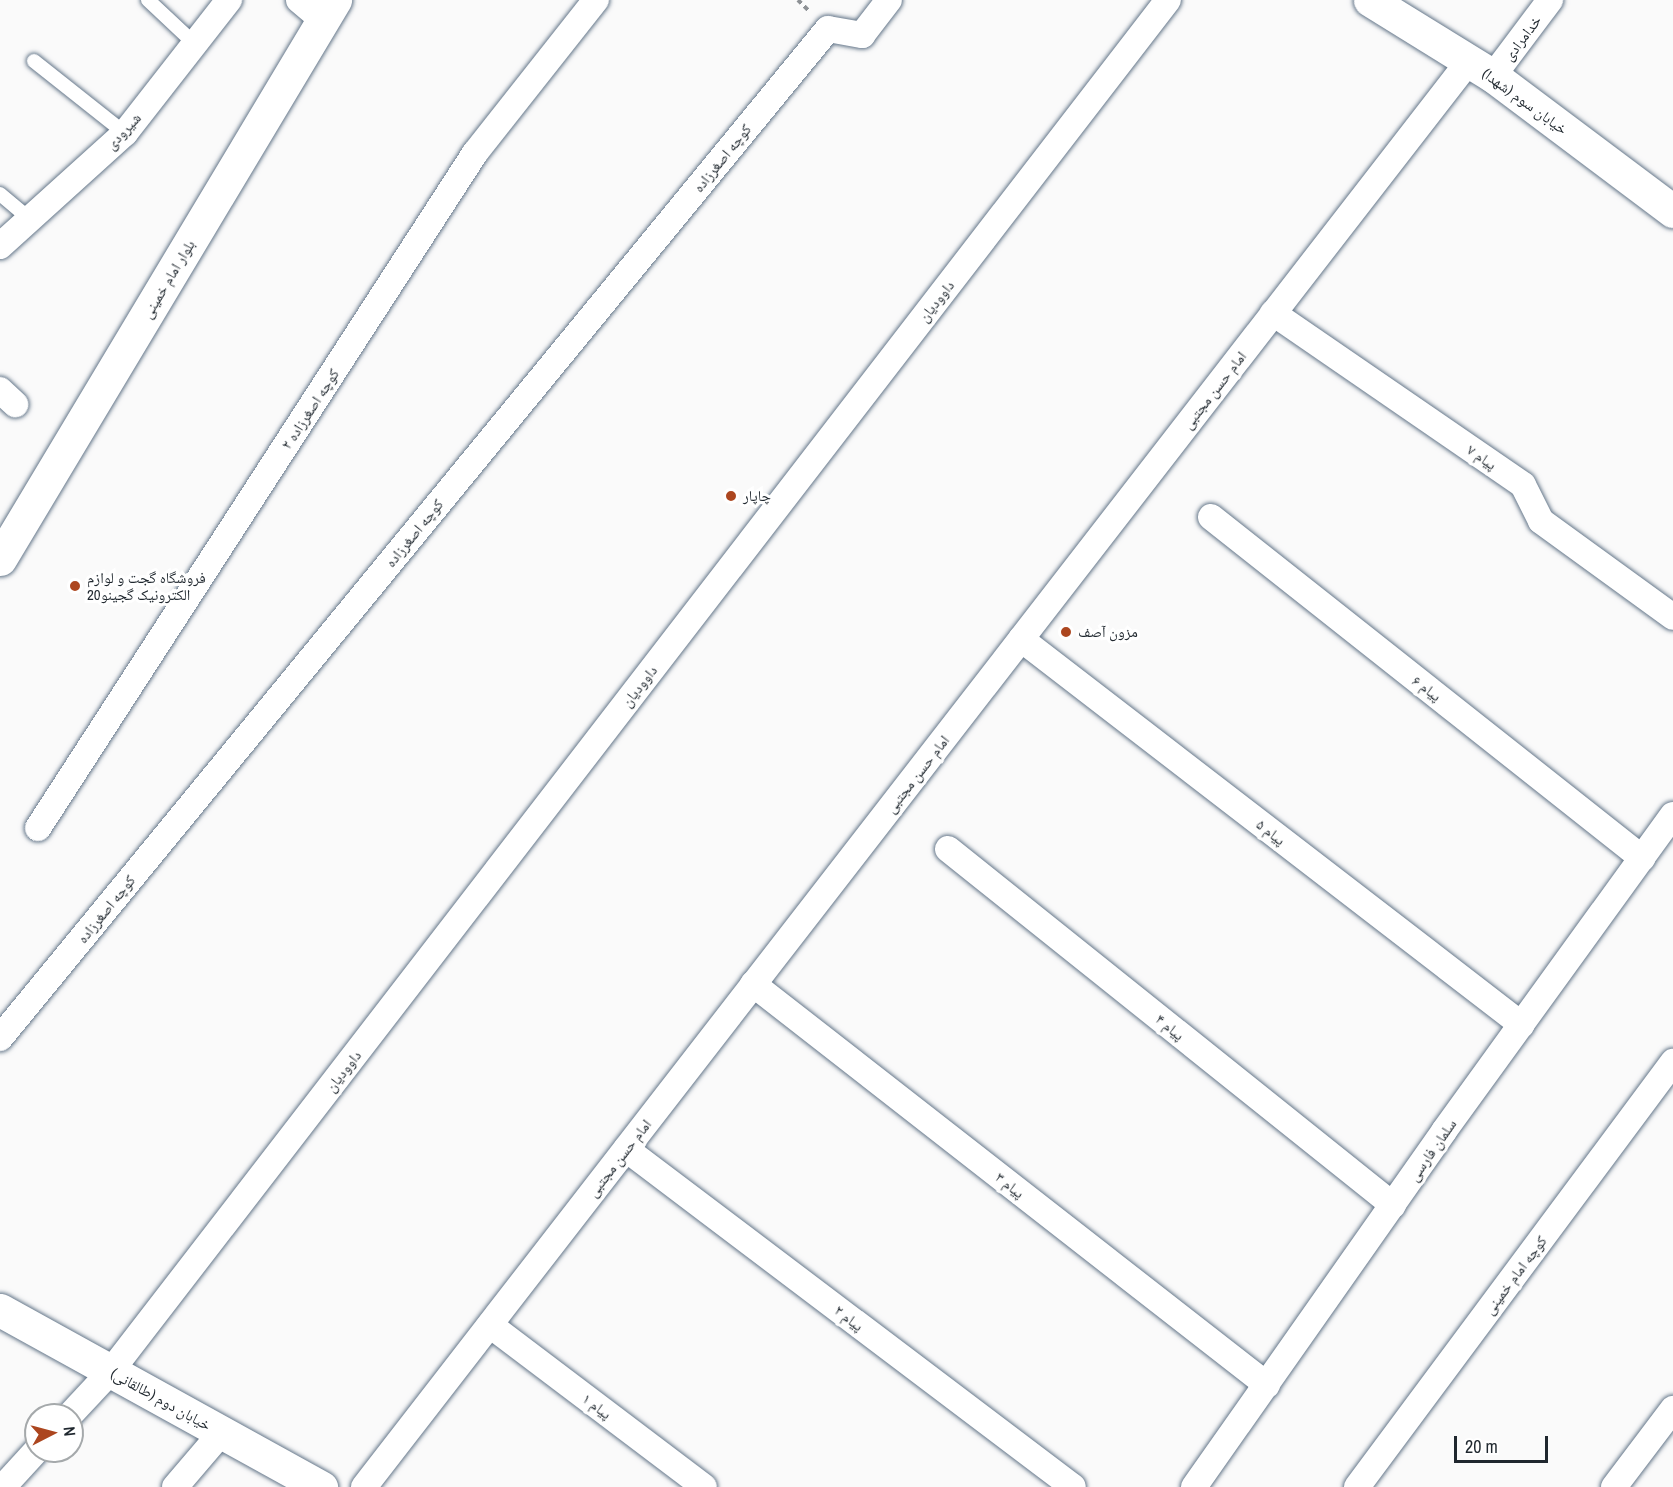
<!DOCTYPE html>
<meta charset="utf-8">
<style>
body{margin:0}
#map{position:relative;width:1673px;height:1487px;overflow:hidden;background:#fafafa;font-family:"Archivo Narrow","Noto Naskh Arabic",sans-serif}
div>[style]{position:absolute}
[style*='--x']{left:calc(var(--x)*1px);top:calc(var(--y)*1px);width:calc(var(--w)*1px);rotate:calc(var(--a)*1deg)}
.path>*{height:4px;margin-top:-2px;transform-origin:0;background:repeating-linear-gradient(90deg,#8d9195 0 4.5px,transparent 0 9px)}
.roads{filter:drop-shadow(0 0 2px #65778a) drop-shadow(0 0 2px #65778a)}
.lane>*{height:14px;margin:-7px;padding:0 7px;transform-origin:7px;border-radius:7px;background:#fff}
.street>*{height:26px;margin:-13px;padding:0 13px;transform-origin:13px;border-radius:13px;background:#fff}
.secondary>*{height:33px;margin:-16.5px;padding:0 16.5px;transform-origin:16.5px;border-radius:16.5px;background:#fff}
.dots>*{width:16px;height:16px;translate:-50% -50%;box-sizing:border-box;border:3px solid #fff;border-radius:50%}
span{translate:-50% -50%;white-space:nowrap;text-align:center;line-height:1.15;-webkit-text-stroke:6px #fff;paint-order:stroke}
.street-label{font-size:15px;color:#1f272e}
.poi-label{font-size:15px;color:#1f272e}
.left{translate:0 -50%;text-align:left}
.north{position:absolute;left:24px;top:1403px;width:60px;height:60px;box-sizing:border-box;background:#fff;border:2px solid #a5a9ab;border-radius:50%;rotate:84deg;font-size:16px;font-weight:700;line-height:24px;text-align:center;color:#1f272e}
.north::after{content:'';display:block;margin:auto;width:21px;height:27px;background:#ac461f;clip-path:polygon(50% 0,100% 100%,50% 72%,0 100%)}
.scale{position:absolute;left:1454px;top:1436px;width:94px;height:27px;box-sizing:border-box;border:3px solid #1f272e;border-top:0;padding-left:8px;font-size:18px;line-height:21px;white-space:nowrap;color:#1f272e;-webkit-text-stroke:4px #fff;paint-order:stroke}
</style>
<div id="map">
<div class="path">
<i style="--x:798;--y:0;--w:14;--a:45"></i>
</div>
<div class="roads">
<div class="lane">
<i style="--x:148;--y:0;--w:63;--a:43.1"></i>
<i style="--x:34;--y:61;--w:116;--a:38.4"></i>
<i style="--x:0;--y:194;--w:39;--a:40"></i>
</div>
<div class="street">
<i style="--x:299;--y:0;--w:31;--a:40"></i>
<i style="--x:1493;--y:76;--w:95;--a:-53.1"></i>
<i style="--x:0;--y:246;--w:169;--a:-42.1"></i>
<i style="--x:125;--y:133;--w:169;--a:-52"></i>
<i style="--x:1273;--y:313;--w:303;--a:34.5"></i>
<i style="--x:1523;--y:485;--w:40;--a:63.4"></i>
<i style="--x:1541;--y:521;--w:163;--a:36"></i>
<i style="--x:0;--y:390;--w:21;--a:43"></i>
<i style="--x:1211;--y:517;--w:550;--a:38.35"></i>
<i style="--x:1021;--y:639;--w:632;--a:37.61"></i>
<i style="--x:38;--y:828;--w:804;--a:-57.08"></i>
<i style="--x:475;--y:153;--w:195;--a:-51.7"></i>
<i style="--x:948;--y:849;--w:570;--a:38.66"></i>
<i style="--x:753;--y:984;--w:652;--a:37.96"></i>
<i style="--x:0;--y:1038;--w:1305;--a:-50.63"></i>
<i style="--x:828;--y:29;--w:35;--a:10"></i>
<i style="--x:862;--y:35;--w:44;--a:-52.4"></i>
<i style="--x:626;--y:1149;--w:560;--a:37.09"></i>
<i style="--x:490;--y:1325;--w:268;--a:37.1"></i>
<i style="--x:70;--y:1415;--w:60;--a:-47"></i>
<i style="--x:111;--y:1371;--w:1731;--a:-52.37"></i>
<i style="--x:3;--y:1487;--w:49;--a:-47.5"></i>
<i style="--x:175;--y:1487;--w:72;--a:-49.5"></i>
<i style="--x:364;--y:1487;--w:1804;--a:-52.23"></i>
<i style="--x:1194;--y:1487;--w:435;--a:-54.9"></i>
<i style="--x:1444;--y:1131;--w:390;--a:-54.1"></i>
<i style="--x:1357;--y:1487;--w:530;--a:-53.37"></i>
<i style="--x:1614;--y:1487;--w:98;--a:-52.9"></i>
</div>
<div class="secondary">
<i style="--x:1370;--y:0;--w:145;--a:31.7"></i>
<i style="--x:1493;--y:76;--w:225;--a:36.9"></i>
<i style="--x:0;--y:559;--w:652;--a:-59.07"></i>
<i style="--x:0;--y:1310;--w:367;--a:28.9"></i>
</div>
</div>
<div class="dots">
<i style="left:731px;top:496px;background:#ac461f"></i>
<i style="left:75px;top:586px;background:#ac461f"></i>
<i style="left:1066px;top:632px;background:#ac461f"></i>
</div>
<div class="street-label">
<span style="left:1522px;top:38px;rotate:-53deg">خدامرادی</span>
<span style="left:1525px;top:101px;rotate:36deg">خیابان سوم (شهدا)</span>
<span style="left:123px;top:131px;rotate:-47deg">شیرودی</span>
<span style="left:722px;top:158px;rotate:-51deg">کوچه اصغرزاده</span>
<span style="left:168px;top:279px;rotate:-59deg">بلوار امام خمینی</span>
<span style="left:936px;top:301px;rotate:-52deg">داوودیان</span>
<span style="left:1214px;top:390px;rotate:-52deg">امام حسن مجتبی</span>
<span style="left:310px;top:409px;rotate:-57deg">کوچه اصغرزاده ۲</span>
<span style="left:1482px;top:457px;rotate:35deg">پیام ۷</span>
<span style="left:414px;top:533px;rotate:-51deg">کوچه اصغرزاده</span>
<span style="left:639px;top:686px;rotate:-52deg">داوودیان</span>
<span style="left:1427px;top:688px;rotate:38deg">پیام ۶</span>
<span style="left:917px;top:774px;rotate:-52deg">امام حسن مجتبی</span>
<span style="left:1271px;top:832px;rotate:38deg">پیام ۵</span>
<span style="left:106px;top:909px;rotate:-51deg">کوچه اصغرزاده</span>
<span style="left:1170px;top:1027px;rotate:39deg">پیام ۴</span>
<span style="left:343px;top:1071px;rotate:-52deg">داوودیان</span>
<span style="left:1432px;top:1150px;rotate:-55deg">سلمان فارسی</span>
<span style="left:619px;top:1158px;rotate:-52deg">امام حسن مجتبی</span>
<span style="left:1010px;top:1185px;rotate:38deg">پیام ۳</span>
<span style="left:1515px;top:1275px;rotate:-53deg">کوچه امام خمینی</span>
<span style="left:849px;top:1318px;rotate:37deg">پیام ۲</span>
<span style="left:161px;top:1399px;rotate:29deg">خیابان دوم (طالقانی)</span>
<span style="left:597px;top:1406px;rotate:37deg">پیام ۱</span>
</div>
<div class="poi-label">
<span class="left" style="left:743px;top:496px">چاپار</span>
<span class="left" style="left:87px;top:586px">فروشگاه گجت و لوازم<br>الکترونیک گجینو20</span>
<span class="left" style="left:1078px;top:632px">مزون آصف</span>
</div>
<div class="north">N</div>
<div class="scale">20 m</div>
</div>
